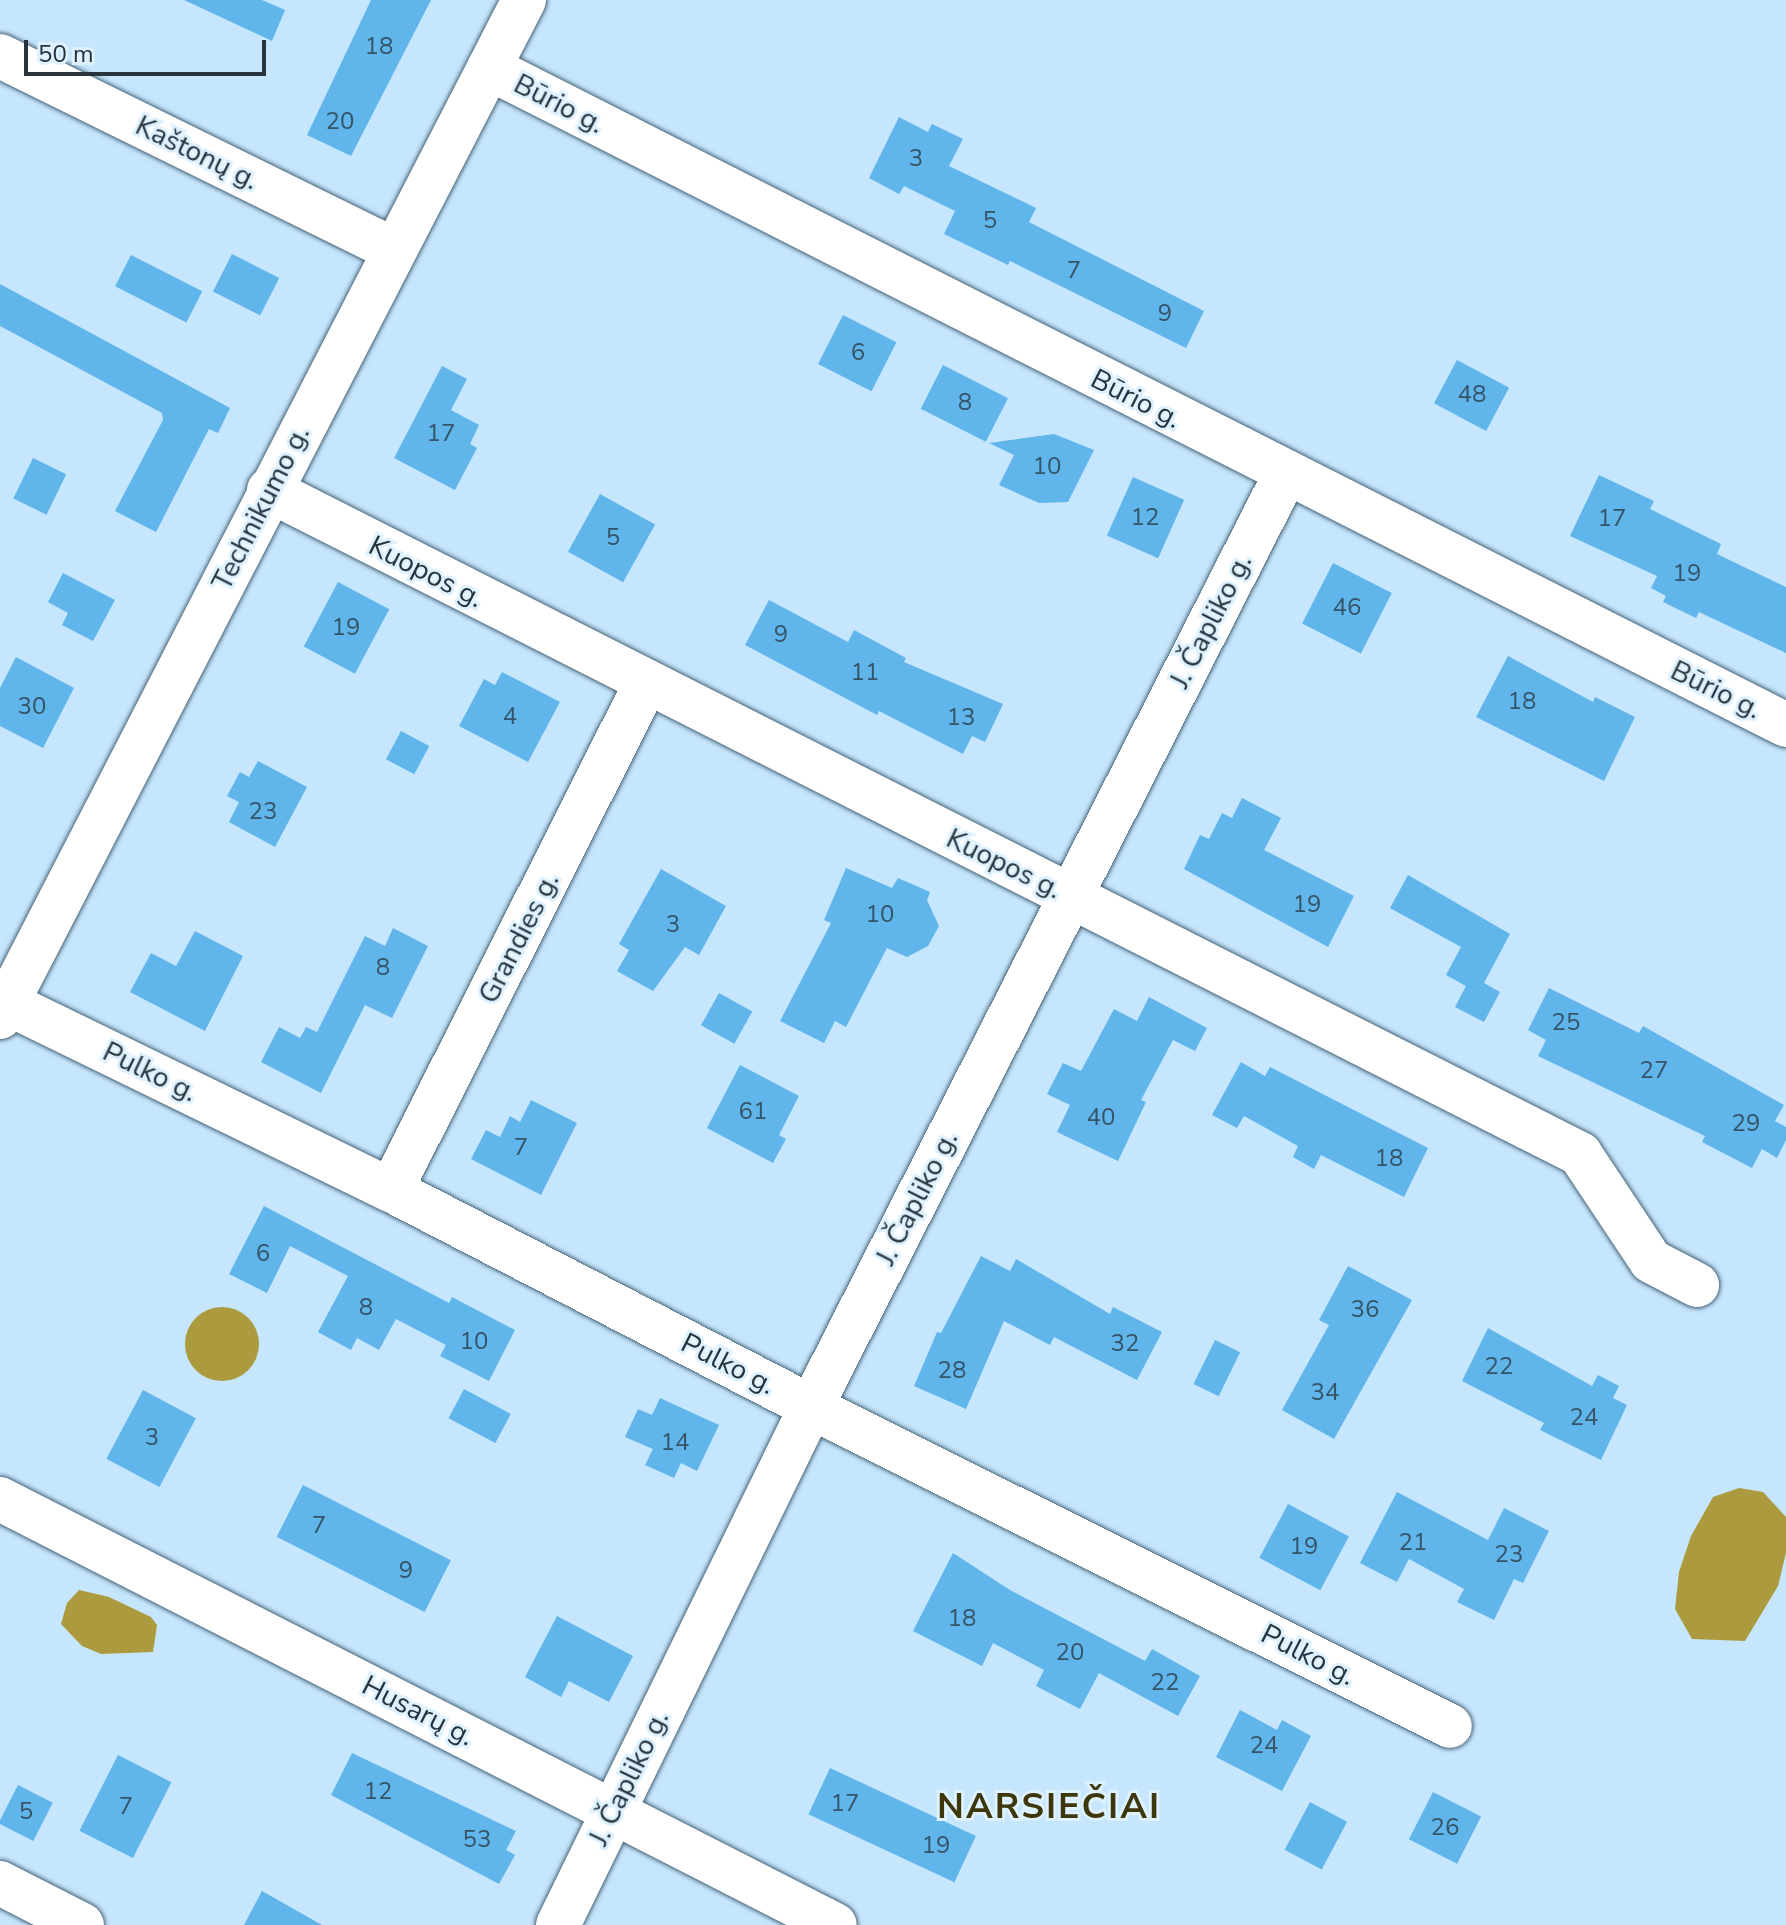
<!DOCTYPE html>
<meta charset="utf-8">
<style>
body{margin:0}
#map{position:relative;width:1786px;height:1925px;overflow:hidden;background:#c6e6fd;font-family:"Nunito Sans",sans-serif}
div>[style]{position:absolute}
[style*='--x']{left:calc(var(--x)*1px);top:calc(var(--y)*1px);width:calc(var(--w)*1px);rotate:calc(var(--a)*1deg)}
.water>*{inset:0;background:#ac9a3e}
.round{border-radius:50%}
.building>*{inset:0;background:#60b5ea;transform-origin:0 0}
.roads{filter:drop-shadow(0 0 2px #476376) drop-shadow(0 0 2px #476376)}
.minor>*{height:44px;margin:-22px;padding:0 22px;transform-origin:22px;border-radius:22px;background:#fff}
span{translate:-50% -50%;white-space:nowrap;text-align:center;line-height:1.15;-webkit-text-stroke:6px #def1ff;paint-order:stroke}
.number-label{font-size:24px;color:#355468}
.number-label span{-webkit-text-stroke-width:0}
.street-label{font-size:28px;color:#27343c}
.district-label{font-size:36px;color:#3f370c;font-weight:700;letter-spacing:2px}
.scale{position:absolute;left:24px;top:40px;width:242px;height:36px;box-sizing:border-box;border:4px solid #27343c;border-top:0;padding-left:10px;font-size:24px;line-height:28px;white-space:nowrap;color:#27343c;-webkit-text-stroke:6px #def1ff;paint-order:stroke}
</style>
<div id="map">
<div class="water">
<i class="round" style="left:185px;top:1307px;width:74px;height:74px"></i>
<i style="clip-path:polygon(1739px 1488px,1763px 1492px,1786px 1517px,1786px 1553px,1778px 1586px,1745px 1641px,1692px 1639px,1675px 1609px,1679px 1572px,1691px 1536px,1713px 1497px)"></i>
<i style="clip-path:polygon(79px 1590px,109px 1597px,151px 1617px,157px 1625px,153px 1652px,101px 1654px,82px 1646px,61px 1624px,67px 1603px)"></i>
</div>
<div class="building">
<i style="clip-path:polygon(184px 0,262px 0,285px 10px,272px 41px)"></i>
<i style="clip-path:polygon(371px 0,431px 0,351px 156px,307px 135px)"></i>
<i style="clip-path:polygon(899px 117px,928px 132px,932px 124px,963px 139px,949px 166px,1036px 208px,1029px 222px,1204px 311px,1186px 348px,1010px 261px,1008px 265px,944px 234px,955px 211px,904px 186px,899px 194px,869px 178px)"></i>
<i style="left:232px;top:254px;width:53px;height:42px;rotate:27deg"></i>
<i style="left:131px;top:255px;width:80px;height:35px;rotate:27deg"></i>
<i style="clip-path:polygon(0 284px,230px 408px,218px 433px,209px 429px,156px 532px,115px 511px,163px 420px,162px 413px,0 326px)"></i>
<i style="left:843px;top:315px;width:60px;height:55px;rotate:27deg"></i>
<i style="left:1457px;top:360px;width:59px;height:49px;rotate:28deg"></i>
<i style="left:943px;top:365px;width:73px;height:49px;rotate:27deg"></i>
<i style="clip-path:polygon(442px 366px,467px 379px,451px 410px,479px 425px,470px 444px,477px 448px,455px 490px,394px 458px)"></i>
<i style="clip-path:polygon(1054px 434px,1094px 450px,1068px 502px,1039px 503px,999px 485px,1014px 455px,989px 443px)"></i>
<i style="left:33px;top:458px;width:37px;height:45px;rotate:26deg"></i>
<i style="clip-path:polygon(1599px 475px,1654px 501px,1650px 509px,1721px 544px,1717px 554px,1786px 587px,1786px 653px,1699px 612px,1696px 618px,1663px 602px,1666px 596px,1651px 588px,1657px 576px,1570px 536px)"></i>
<i style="left:1133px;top:477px;width:56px;height:64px;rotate:24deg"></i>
<i style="left:600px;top:494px;width:63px;height:66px;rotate:29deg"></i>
<i style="left:1333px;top:563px;width:66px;height:68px;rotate:27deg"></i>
<i style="clip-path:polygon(63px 573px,115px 600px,93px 641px,62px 625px,68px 613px,48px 602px)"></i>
<i style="left:338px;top:582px;width:58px;height:73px;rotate:28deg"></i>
<i style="clip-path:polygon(769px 600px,848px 642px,854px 630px,906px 658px,904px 662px,1003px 704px,985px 742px,972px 736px,963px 754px,879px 711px,877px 715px,745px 645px)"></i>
<i style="clip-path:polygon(1508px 656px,1593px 702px,1595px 697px,1635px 717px,1604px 781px,1476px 717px)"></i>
<i style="clip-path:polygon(16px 657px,74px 688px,43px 748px,0 726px,0 688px)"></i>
<i style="clip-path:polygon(502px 672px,560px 702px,528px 762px,459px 726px,484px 679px,495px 685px)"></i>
<i style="left:401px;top:731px;width:32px;height:32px;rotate:28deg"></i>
<i style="clip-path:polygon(258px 761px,307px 787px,275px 847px,229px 822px,239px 802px,227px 796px,240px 772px,249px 777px)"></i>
<i style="clip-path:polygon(1242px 798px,1281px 818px,1264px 850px,1354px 896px,1328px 947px,1184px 869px,1200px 835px,1209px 839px,1222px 813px,1232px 818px)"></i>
<i style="clip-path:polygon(846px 868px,892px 888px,898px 878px,930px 892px,927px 900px,939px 926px,928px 946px,907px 957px,887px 948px,846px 1027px,835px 1021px,824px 1043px,780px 1021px,831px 923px,824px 920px)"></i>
<i style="clip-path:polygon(661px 869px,726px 906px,699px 955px,685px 947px,653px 991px,617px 971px,629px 950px,619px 944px)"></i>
<i style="clip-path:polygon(1408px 875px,1510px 934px,1484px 983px,1500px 992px,1484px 1022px,1455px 1007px,1466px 986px,1446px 975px,1461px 947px,1390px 908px)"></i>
<i style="clip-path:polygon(393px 928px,428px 946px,392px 1018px,365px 1005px,321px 1093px,261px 1062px,279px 1027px,300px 1038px,306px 1027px,317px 1032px,365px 936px,385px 946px)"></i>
<i style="clip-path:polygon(195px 931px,243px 956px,205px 1031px,130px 992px,151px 953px,176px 966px)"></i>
<i style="clip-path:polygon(1549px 988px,1639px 1033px,1643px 1026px,1784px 1105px,1775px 1121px,1786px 1127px,1786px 1140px,1777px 1158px,1762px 1149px,1752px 1168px,1702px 1142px,1705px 1136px,1538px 1056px,1546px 1040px,1528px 1030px)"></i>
<i style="left:719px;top:993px;width:38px;height:37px;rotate:29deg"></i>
<i style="clip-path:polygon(1149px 997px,1207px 1028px,1195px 1051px,1173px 1040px,1141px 1100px,1146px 1102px,1118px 1161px,1057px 1132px,1070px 1105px,1047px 1094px,1063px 1063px,1081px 1071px,1114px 1009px,1137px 1021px)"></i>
<i style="clip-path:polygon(1241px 1062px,1265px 1076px,1270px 1067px,1428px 1148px,1404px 1197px,1321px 1155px,1314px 1169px,1293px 1157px,1298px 1146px,1244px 1116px,1237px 1128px,1212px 1115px)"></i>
<i style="clip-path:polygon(740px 1065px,799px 1096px,779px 1135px,786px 1139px,773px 1163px,707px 1128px)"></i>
<i style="clip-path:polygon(531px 1100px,577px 1123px,541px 1195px,471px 1159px,486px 1130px,500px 1137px,510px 1116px,520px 1122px)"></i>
<i style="clip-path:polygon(264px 1206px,449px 1303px,452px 1297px,515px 1330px,489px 1381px,440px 1356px,446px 1345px,396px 1319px,379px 1350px,357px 1338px,351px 1350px,318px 1332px,348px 1276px,290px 1246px,267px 1293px,229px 1274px)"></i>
<i style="clip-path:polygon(981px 1256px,1010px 1271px,1016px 1259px,1110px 1314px,1113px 1307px,1162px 1332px,1137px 1380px,1054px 1337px,1050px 1345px,1004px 1321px,966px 1409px,914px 1386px,937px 1332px,941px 1333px)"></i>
<i style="clip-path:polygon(1348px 1266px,1412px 1300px,1334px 1439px,1282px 1410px,1329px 1325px,1319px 1320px)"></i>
<i style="clip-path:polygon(1488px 1328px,1592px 1386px,1598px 1375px,1619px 1386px,1613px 1398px,1627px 1405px,1601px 1460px,1540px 1430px,1544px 1423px,1462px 1381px)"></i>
<i style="left:1215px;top:1340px;width:28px;height:49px;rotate:26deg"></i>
<i style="left:464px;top:1389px;width:53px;height:33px;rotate:28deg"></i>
<i style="left:143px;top:1390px;width:60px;height:78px;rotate:28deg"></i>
<i style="clip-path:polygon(660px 1398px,719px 1425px,697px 1471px,681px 1463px,674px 1478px,645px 1465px,653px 1449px,625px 1437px,638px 1409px,652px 1415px)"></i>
<i style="left:303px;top:1485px;width:166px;height:58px;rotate:27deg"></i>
<i style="clip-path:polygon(1397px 1492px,1488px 1540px,1504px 1508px,1549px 1531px,1523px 1583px,1514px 1579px,1494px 1620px,1457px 1602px,1464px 1589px,1409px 1559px,1397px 1582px,1360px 1563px)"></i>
<i style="left:1288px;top:1504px;width:69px;height:61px;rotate:28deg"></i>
<i style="clip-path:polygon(953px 1553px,1010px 1590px,1145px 1661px,1152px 1649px,1200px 1676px,1178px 1716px,1099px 1673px,1080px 1709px,1036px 1686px,1044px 1670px,993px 1643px,982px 1666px,913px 1631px)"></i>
<i style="clip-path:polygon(557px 1616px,633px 1656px,609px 1702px,569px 1681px,561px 1697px,525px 1677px)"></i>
<i style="clip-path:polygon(1240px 1710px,1277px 1730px,1282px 1720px,1311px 1736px,1282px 1791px,1216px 1757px)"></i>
<i style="clip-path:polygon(352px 1753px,516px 1831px,506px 1850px,515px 1855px,499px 1884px,331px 1795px)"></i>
<i style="left:118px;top:1755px;width:60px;height:85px;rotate:27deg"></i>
<i style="left:830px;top:1768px;width:161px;height:51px;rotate:25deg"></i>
<i style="left:18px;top:1785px;width:39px;height:43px;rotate:27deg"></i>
<i style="left:1433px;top:1792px;width:54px;height:53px;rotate:27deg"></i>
<i style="left:1310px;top:1802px;width:42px;height:54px;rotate:28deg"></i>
<i style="clip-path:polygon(262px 1891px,322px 1925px,244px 1925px)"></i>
</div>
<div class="roads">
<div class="minor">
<i style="--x:0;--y:56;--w:440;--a:26.2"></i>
<i style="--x:489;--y:68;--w:1454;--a:26.86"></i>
<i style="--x:269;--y:490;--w:1470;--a:26.86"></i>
<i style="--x:1580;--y:1154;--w:128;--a:56.4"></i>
<i style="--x:1651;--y:1261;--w:52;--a:27.6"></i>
<i style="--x:7;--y:1003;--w:427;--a:26"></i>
<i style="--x:391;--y:1190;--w:473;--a:27.3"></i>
<i style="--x:811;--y:1407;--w:714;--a:26.53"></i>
<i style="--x:0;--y:1017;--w:1144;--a:-62.74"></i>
<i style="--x:391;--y:1190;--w:565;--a:-63.3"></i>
<i style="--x:0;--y:1499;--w:937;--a:27.03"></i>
<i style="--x:0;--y:1883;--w:92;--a:27.1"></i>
<i style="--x:558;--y:1925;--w:576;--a:-63.97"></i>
<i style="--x:811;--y:1407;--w:1046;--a:-63.04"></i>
</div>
</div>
<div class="number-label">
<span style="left:379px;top:47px">18</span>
<span style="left:340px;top:122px">20</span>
<span style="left:916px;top:159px">3</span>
<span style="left:990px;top:221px">5</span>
<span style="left:1074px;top:271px">7</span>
<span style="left:1165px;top:314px">9</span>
<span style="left:858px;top:353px">6</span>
<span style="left:1472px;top:395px">48</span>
<span style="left:965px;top:403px">8</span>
<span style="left:441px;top:434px">17</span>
<span style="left:1047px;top:467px">10</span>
<span style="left:1145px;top:518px">12</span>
<span style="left:1612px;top:519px">17</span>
<span style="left:613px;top:538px">5</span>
<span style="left:1687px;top:574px">19</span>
<span style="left:1347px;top:608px">46</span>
<span style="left:346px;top:628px">19</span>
<span style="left:781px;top:635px">9</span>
<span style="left:865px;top:673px">11</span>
<span style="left:1522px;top:702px">18</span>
<span style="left:32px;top:707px">30</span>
<span style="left:510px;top:717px">4</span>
<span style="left:961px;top:718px">13</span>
<span style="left:263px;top:812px">23</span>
<span style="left:1307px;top:905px">19</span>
<span style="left:880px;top:915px">10</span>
<span style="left:673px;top:925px">3</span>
<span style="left:383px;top:968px">8</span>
<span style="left:1566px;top:1023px">25</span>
<span style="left:1654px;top:1071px">27</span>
<span style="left:753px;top:1112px">61</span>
<span style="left:1101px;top:1118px">40</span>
<span style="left:1746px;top:1124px">29</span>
<span style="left:521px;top:1148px">7</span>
<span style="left:1389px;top:1159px">18</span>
<span style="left:263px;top:1254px">6</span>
<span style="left:366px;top:1308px">8</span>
<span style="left:1365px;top:1310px">36</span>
<span style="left:474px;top:1342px">10</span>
<span style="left:1125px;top:1344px">32</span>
<span style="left:1499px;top:1367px">22</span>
<span style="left:952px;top:1371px">28</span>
<span style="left:1325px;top:1393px">34</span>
<span style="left:1584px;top:1418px">24</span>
<span style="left:152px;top:1438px">3</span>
<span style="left:675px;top:1443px">14</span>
<span style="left:319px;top:1526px">7</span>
<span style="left:1413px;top:1543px">21</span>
<span style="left:1304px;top:1547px">19</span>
<span style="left:1509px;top:1555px">23</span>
<span style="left:406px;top:1571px">9</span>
<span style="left:962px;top:1619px">18</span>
<span style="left:1070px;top:1653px">20</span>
<span style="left:1165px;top:1683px">22</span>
<span style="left:1264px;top:1746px">24</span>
<span style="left:378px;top:1792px">12</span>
<span style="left:845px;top:1804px">17</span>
<span style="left:126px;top:1807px">7</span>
<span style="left:26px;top:1812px">5</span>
<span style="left:1445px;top:1828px">26</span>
<span style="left:477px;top:1840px">53</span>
<span style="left:936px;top:1846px">19</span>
</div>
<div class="street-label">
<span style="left:559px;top:104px;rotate:27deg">Būrio g.</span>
<span style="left:197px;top:153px;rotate:26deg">Kaštonų g.</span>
<span style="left:1136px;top:399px;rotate:27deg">Būrio g.</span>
<span style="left:261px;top:508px;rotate:-63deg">Technikumo g.</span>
<span style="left:426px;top:572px;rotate:27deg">Kuopos g.</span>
<span style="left:1211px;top:621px;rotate:-63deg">J. Čapliko g.</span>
<span style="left:1716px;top:690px;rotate:26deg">Būrio g.</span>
<span style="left:1004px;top:864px;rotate:26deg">Kuopos g.</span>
<span style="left:519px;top:938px;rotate:-63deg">Grandies g.</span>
<span style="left:150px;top:1072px;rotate:26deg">Pulko g.</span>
<span style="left:917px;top:1198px;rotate:-63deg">J. Čapliko g.</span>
<span style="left:728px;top:1364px;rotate:27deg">Pulko g.</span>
<span style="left:1308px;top:1655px;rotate:27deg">Pulko g.</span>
<span style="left:418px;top:1711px;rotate:27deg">Husarų g.</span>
<span style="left:629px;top:1778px;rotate:-64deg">J. Čapliko g.</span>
</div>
<div class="district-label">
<span style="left:1049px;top:1807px">NARSIEČIAI</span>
</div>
<div class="scale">50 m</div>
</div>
